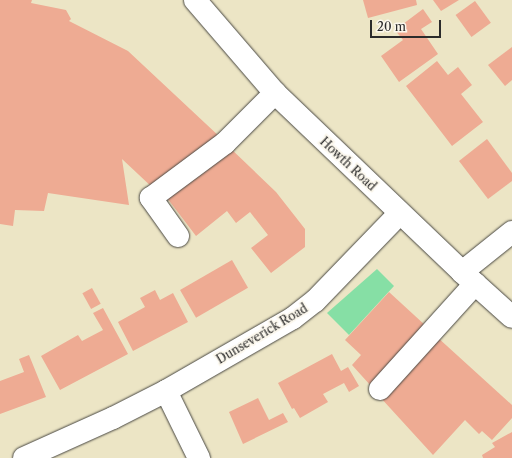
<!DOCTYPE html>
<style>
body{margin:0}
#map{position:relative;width:512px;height:458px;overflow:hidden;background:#ece5c5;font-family:"Libre Caslon Text",serif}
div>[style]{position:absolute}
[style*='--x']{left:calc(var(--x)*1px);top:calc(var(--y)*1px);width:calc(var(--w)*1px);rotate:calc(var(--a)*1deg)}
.green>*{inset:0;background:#86dfa5}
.building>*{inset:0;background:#eeab93;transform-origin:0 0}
.roads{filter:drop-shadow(0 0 1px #484742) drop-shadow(0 0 1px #484742)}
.minor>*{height:22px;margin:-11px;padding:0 11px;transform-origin:11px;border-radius:11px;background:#fff}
.major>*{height:22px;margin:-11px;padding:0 11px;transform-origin:11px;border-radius:11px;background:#fff}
span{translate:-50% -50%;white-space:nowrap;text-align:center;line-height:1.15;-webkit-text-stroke:3.5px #fbf7ec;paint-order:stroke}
.street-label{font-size:12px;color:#2b2b2b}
.scale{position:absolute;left:370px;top:20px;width:71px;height:18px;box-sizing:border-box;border:2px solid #2b2b2b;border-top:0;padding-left:5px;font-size:12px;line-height:14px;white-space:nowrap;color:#2b2b2b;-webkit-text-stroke:3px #fbf7ec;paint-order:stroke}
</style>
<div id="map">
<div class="green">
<i style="clip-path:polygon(377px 269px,394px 286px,349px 335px,327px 313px)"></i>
</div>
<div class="building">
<i style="clip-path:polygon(0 0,32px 0,31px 3px,66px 10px,71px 19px,69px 21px,128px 51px,221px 138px,154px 189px,122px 159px,129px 205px,48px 193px,44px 211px,15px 210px,13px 226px,0 224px)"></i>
<i style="clip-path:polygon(363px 0,416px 0,417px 5px,368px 18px)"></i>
<i style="clip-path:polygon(433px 0,459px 0,441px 11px)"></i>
<i style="left:475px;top:1px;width:27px;height:24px;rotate:54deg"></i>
<i style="clip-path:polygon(423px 9px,432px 22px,421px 29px,438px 54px,399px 82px,381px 56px,403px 40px,395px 30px)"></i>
<i style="clip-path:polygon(512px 47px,512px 80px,505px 86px,488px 65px)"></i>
<i style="clip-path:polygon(437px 61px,448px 75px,458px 67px,472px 85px,461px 94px,483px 122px,452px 146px,406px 86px)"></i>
<i style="clip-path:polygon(487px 139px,512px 173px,512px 181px,488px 199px,459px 161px)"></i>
<i style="clip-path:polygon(228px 146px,276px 192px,305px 229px,305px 247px,271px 273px,251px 248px,268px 235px,250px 212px,236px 223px,227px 211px,196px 236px,164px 194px)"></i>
<i style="left:232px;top:260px;width:32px;height:60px;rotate:60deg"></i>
<i style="left:92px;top:288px;width:18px;height:11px;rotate:61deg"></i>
<i style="clip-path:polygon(155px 290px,160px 300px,173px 293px,188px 322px,133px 351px,118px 322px,145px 307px,140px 298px)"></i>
<i style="clip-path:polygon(389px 292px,426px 326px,371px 386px,352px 365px,361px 355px,345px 340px)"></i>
<i style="clip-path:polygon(103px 308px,128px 354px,60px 390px,41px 356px,78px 335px,82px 341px,103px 330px,93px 313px)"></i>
<i style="clip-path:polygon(436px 336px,512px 405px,512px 418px,492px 440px,482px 431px,479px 434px,465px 420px,433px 455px,380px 397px)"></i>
<i style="clip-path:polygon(332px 354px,341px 371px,348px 367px,359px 386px,349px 392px,344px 383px,323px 394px,328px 402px,300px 418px,294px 408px,292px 409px,278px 383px)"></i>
<i style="clip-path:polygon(29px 355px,46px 397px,0 414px,0 381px,24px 372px,19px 359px)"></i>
<i style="clip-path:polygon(258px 398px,269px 420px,283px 413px,288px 422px,243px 444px,229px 412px)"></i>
<i style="clip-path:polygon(512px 432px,512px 458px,483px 458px,482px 455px,495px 447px,492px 443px)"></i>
</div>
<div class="roads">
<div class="minor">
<i style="--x:178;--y:236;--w:47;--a:-125.4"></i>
<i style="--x:151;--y:198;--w:92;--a:-36.6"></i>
<i style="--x:225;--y:143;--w:71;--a:-45"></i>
<i style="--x:462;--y:272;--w:64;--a:-38.7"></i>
<i style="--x:380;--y:389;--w:142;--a:-47.9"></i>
<i style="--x:166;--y:391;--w:75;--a:63.8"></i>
<i style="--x:24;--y:458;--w:98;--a:-24.2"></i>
<i style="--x:113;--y:418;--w:59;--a:-27"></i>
<i style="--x:166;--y:391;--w:146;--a:-29.9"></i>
<i style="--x:293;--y:318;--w:28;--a:-38"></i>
<i style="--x:315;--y:301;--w:122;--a:-46"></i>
</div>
<div class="major">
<i style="--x:195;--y:0;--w:123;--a:49.3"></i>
<i style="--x:275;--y:93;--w:259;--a:43.7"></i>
<i style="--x:462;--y:272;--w:67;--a:42"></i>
</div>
</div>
<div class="street-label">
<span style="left:348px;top:164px;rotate:43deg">Howth Road</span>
<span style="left:262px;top:334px;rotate:-31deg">Dunseverick Road</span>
</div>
<div class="scale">20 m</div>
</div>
